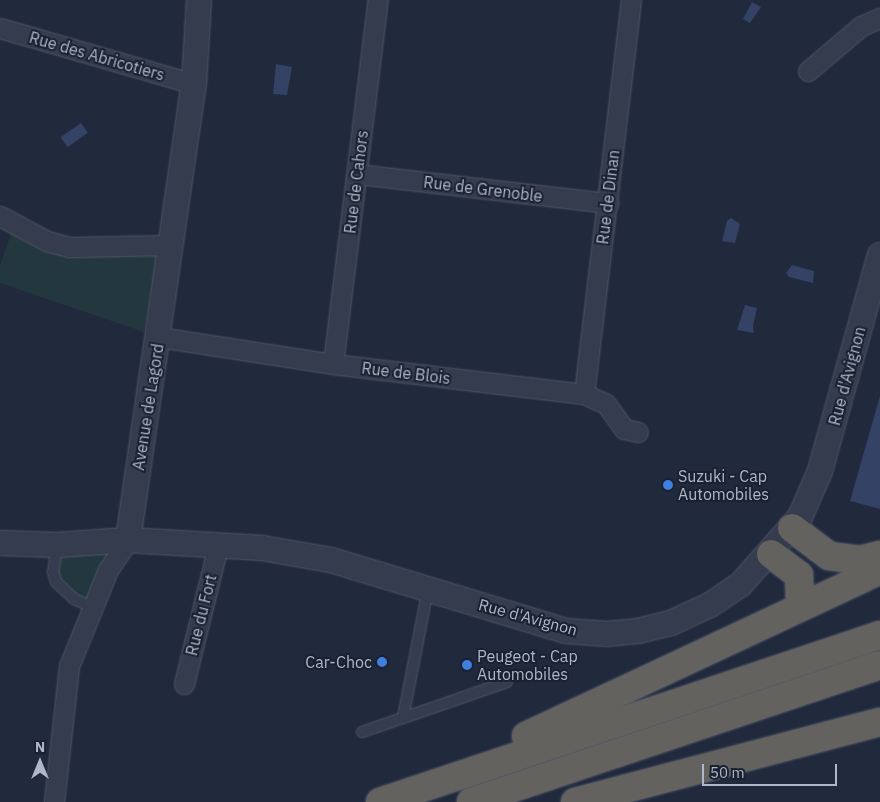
<!DOCTYPE html>
<style>
body{margin:0}
#map{position:relative;width:880px;height:802px;overflow:hidden;background:#21293d;font-family:"IBM Plex Sans",sans-serif}
div>[style]{position:absolute}
[style*='--x']{left:calc(var(--x)*1px);top:calc(var(--y)*1px);width:calc(var(--w)*1px);rotate:calc(var(--a)*1deg)}
.green>*{inset:0;background:#23373e}
.water>*{inset:0;background:#334265;transform-origin:0 0}
.roads{filter:drop-shadow(0 0 1px #505768) drop-shadow(0 0 1px #505768)}
.service>*{height:10px;margin:-5px;padding:0 5px;transform-origin:5px;border-radius:5px;background:#353c4d}
.minor>*{height:19px;margin:-9.5px;padding:0 9.5px;transform-origin:9.5px;border-radius:9.5px;background:#353c4d}
.tertiary>*{height:24px;margin:-12px;padding:0 12px;transform-origin:12px;border-radius:12px;background:#353c4d}
.trunk>*{height:28px;margin:-14px;padding:0 14px;transform-origin:14px;border-radius:14px;background:#63625f}
.dots>*{width:14px;height:14px;translate:-50% -50%;box-sizing:border-box;border:2px solid #1a2131;border-radius:50%}
span{translate:-50% -50%;white-space:nowrap;text-align:center;line-height:1.15;-webkit-text-stroke:4px #1a2131;paint-order:stroke}
.street-label{font-size:16px;color:#b0b7c9}
.poi-label{font-size:16px;color:#b0b7c9}
.left{translate:0 -50%;text-align:left}
.right{translate:-100% -50%;text-align:right}
.north{position:absolute;left:15px;top:737px;width:50px;height:50px;-webkit-text-stroke:4px #1a2131;paint-order:stroke;rotate:0deg;font-size:14px;font-weight:700;line-height:20px;text-align:center;color:#b0b7c9}
.north::after{content:'';display:block;margin:auto;width:18px;height:22px;background:#b0b7c9;clip-path:polygon(50% 0,100% 100%,50% 72%,0 100%)}
.scale{position:absolute;left:702px;top:764px;width:135px;height:22px;box-sizing:border-box;border:2px solid #b0b7c9;border-top:0;padding-left:6px;font-size:15px;line-height:18px;white-space:nowrap;color:#b0b7c9;-webkit-text-stroke:4px #1a2131;paint-order:stroke}
</style>
<div id="map">
<div class="green">
<i style="clip-path:polygon(12px 231px,158px 254px,144px 332px,0 283px,0 265px)"></i>
<i style="clip-path:polygon(128px 540px,92px 607px,63px 592px,54px 557px)"></i>
</div>
<div class="water">
<i style="clip-path:polygon(752px 2px,761px 7px,750px 23px,743px 19px)"></i>
<i style="clip-path:polygon(276px 64px,292px 67px,287px 95px,273px 94px)"></i>
<i style="left:81px;top:123px;width:12px;height:25px;rotate:55deg"></i>
<i style="clip-path:polygon(731px 218px,740px 224px,735px 243px,722px 241px,727px 221px)"></i>
<i style="clip-path:polygon(792px 265px,814px 271px,813px 283px,789px 277px,786px 273px)"></i>
<i style="clip-path:polygon(745px 305px,757px 308px,753px 326px,754px 333px,737px 330px)"></i>
<i style="clip-path:polygon(880px 396px,880px 509px,850px 501px)"></i>
</div>
<div class="roads">
<div class="service">
<i style="--x:57;--y:545;--w:27;--a:98"></i>
<i style="--x:53;--y:572;--w:10;--a:73"></i>
<i style="--x:56;--y:582;--w:25;--a:43"></i>
<i style="--x:74;--y:599;--w:20;--a:24"></i>
<i style="--x:428;--y:589;--w:131;--a:101"></i>
<i style="--x:403;--y:718;--w:110;--a:-19.1"></i>
<i style="--x:362;--y:732;--w:43;--a:-18.9"></i>
</div>
<div class="minor">
<i style="--x:0;--y:28;--w:202;--a:16.1"></i>
<i style="--x:808;--y:71;--w:70;--a:-40.3"></i>
<i style="--x:861;--y:26;--w:21;--a:-23"></i>
<i style="--x:357;--y:174;--w:253;--a:6.6"></i>
<i style="--x:0;--y:216;--w:53;--a:28"></i>
<i style="--x:47;--y:241;--w:23;--a:15"></i>
<i style="--x:69;--y:247;--w:103;--a:-1.1"></i>
<i style="--x:159;--y:337;--w:176;--a:8.8"></i>
<i style="--x:333;--y:364;--w:253;--a:6.8"></i>
<i style="--x:584;--y:394;--w:24;--a:24"></i>
<i style="--x:606;--y:404;--w:31;--a:54"></i>
<i style="--x:624;--y:429;--w:14;--a:12"></i>
<i style="--x:333;--y:364;--w:367;--a:-83"></i>
<i style="--x:584;--y:394;--w:397;--a:-83.2"></i>
<i style="--x:184;--y:684;--w:142;--a:-76.2"></i>
<i style="--x:54;--y:802;--w:137;--a:-83.7"></i>
<i style="--x:69;--y:666;--w:104;--a:-67.9"></i>
<i style="--x:108;--y:570;--w:36;--a:-56"></i>
</div>
<div class="tertiary">
<i style="--x:128;--y:540;--w:461;--a:-81.8"></i>
<i style="--x:194;--y:84;--w:84;--a:-86.6"></i>
<i style="--x:0;--y:543;--w:57;--a:2"></i>
<i style="--x:57;--y:545;--w:71;--a:-4"></i>
<i style="--x:128;--y:540;--w:134;--a:3.4"></i>
<i style="--x:262;--y:548;--w:70;--a:9.9"></i>
<i style="--x:331;--y:560;--w:245;--a:16.8"></i>
<i style="--x:566;--y:631;--w:39;--a:4"></i>
<i style="--x:605;--y:634;--w:33;--a:-5"></i>
<i style="--x:638;--y:631;--w:34;--a:-14"></i>
<i style="--x:671;--y:623;--w:43;--a:-24.8"></i>
<i style="--x:710;--y:605;--w:37;--a:-34"></i>
<i style="--x:741;--y:584;--w:89;--a:-48.6"></i>
<i style="--x:800;--y:517;--w:50;--a:-66.5"></i>
<i style="--x:820;--y:471;--w:224;--a:-74.5"></i>
</div>
<div class="trunk">
<i style="--x:792;--y:528;--w:46;--a:37.1"></i>
<i style="--x:829;--y:556;--w:31;--a:7"></i>
<i style="--x:860;--y:560;--w:21;--a:-14"></i>
<i style="--x:771;--y:554;--w:35;--a:37"></i>
<i style="--x:799;--y:575;--w:31;--a:88"></i>
<i style="--x:526;--y:736;--w:391;--a:-25.1"></i>
<i style="--x:380;--y:802;--w:527;--a:-18.47"></i>
<i style="--x:471;--y:802;--w:431;--a:-18.5"></i>
<i style="--x:575;--y:802;--w:315;--a:-14.7"></i>
</div>
</div>
<div class="dots">
<i style="left:668px;top:485px;background:#3f7fe0"></i>
<i style="left:382px;top:662px;background:#3f7fe0"></i>
<i style="left:467px;top:665px;background:#3f7fe0"></i>
</div>
<div class="street-label">
<span style="left:97px;top:56px;rotate:16deg">Rue des Abricotiers</span>
<span style="left:356px;top:182px;rotate:-83deg">Rue de Cahors</span>
<span style="left:483px;top:189px;rotate:7deg">Rue de Grenoble</span>
<span style="left:608px;top:197px;rotate:-83deg">Rue de Dinan</span>
<span style="left:406px;top:373px;rotate:7deg">Rue de Blois</span>
<span style="left:847px;top:376px;rotate:-75deg">Rue d'Avignon</span>
<span style="left:148px;top:407px;rotate:-81deg">Avenue de Lagord</span>
<span style="left:201px;top:615px;rotate:-76deg">Rue du Fort</span>
<span style="left:528px;top:617px;rotate:15deg">Rue d'Avignon</span>
</div>
<div class="poi-label">
<span class="left" style="left:678px;top:485px">Suzuki - Cap<br>Automobiles</span>
<span class="left" style="left:477px;top:665px">Peugeot - Cap<br>Automobiles</span>
<span class="right" style="left:372px;top:662px">Car-Choc</span>
</div>
<div class="north">N</div>
<div class="scale">50 m</div>
</div>
